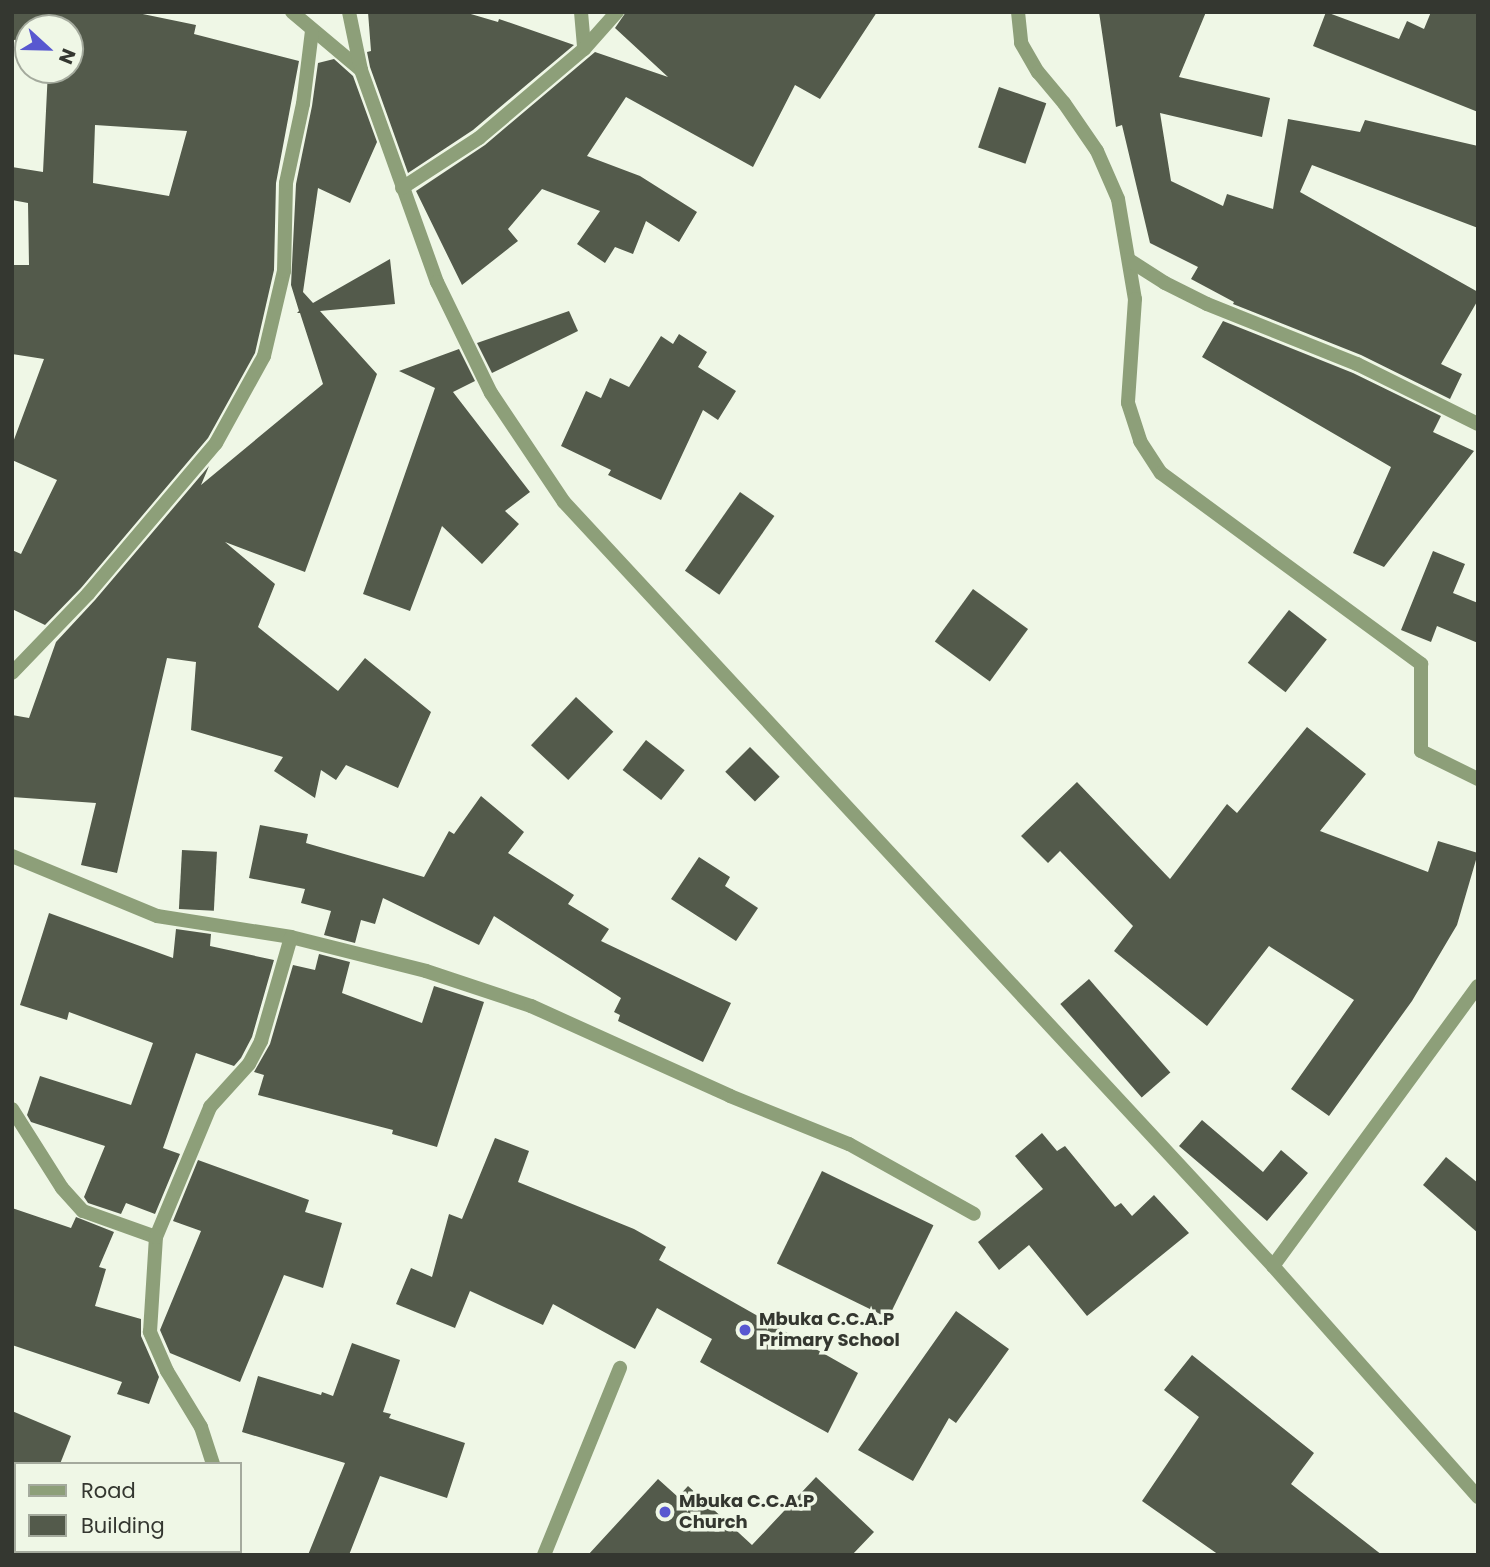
<!DOCTYPE html>
<style>
body{margin:0}
#map{position:relative;width:1490px;height:1567px;overflow:hidden;background:#eff7e6;font-family:Poppins,sans-serif}
div>[style]{position:absolute}
[style*='--x']{left:calc(var(--x)*1px);top:calc(var(--y)*1px);width:calc(var(--w)*1px);rotate:calc(var(--a)*1deg)}
.building>*{inset:0;background:#535a4b;transform-origin:0 0}
.lane>*{height:14px;margin:-7px;padding:0 7px;transform-origin:7px;border-radius:7px;background:#8d9f79}
.street>*{height:14px;margin:-7px;padding:0 7px;transform-origin:7px;border-radius:7px;background:#8d9f79}
.dots>*{width:19px;height:19px;translate:-50% -50%;box-sizing:border-box;border:4px solid #eff7e6;border-radius:50%}
span{translate:-50% -50%;white-space:nowrap;text-align:center;line-height:1.15;-webkit-text-stroke:7px #eff7e6;paint-order:stroke}
.poi-label{font-size:18px;color:#343730;font-weight:700}
.left{translate:0 -50%;text-align:left}
.frame{position:absolute;inset:0;border:14px solid #343730;pointer-events:none}
.legend{position:absolute;left:14px;top:1462px;width:228px;height:91px;box-sizing:border-box;background:#eff7e6;border:2px solid #a4aa9d;margin:0;padding:9px 12px;list-style:none;font-size:21px;color:#343730}
.legend li{display:flex;align-items:center;gap:14px;height:35px}
.legend b{width:35px;border:2px solid #a4aa9d}
.north{position:absolute;left:14px;top:14px;width:70px;height:70px;box-sizing:border-box;background:#eff7e6;border:2px solid #a4aa9d;border-radius:50%;rotate:112deg;font-size:19px;font-weight:700;line-height:28px;text-align:center;color:#343730}
.north::after{content:'';display:block;margin:auto;width:24px;height:32px;background:#5858d0;clip-path:polygon(50% 0,100% 100%,50% 72%,0 100%)}
</style>
<div id="map">
<div class="building">
<i style="clip-path:polygon(evenodd,12px 12px,133px 12px,196px 25px,194px 34px,299px 61px,276px 183px,274px 270px,255px 353px,208px 438px,81px 588px,45px 625px,12px 609px,12px 550px,21px 554px,57px 480px,12px 460px,12px 445px,44px 359px,12px 354px,12px 265px,29px 265px,28px 203px,12px 200px,12px 167px,43px 172px,48px 70px,70px 70px,70px 28px,28px 28px,28px 45px,12px 39px,12px 12px,95px 125px,187px 131px,169px 196px,93px 183px,95px 125px)"></i>
<i style="clip-path:polygon(368px 12px,464px 12px,498px 22px,499px 19px,574px 45px,473px 130px,408px 173px,370px 67px,367px 52px,371px 51px)"></i>
<i style="clip-path:polygon(626px 12px,877px 12px,820px 99px,795px 85px,753px 167px,626px 97px,587px 156px,640px 176px,697px 212px,679px 242px,646px 221px,633px 254px,615px 247px,605px 263px,577px 244px,600px 211px,542px 189px,508px 229px,518px 241px,462px 285px,416px 191px,485px 145px,595px 52px,668px 77px,615px 28px)"></i>
<i style="clip-path:polygon(1099px 12px,1206px 12px,1179px 77px,1270px 98px,1262px 137px,1160px 113px,1171px 181px,1223px 206px,1227px 194px,1273px 209px,1288px 119px,1360px 132px,1365px 120px,1478px 146px,1478px 228px,1312px 165px,1300px 192px,1478px 292px,1478px 300px,1441px 364px,1462px 374px,1450px 399px,1361px 355px,1233px 304px,1234px 302px,1191px 279px,1198px 267px,1150px 243px,1122px 125px,1116px 127px)"></i>
<i style="clip-path:polygon(1326px 12px,1399px 39px,1407px 21px,1424px 29px,1431px 12px,1478px 12px,1478px 112px,1313px 46px)"></i>
<i style="clip-path:polygon(334px 59px,353px 76px,377px 142px,350px 203px,318px 188px,303px 292px,313px 303px,390px 259px,395px 304px,320px 311px,377px 374px,305px 572px,225px 542px,275px 584px,258px 627px,338px 691px,365px 658px,431px 712px,398px 788px,346px 765px,336px 780px,321px 770px,315px 798px,274px 771px,283px 757px,191px 730px,196px 662px,167px 658px,117px 873px,81px 865px,96px 803px,12px 797px,12px 715px,29px 718px,56px 642px,95px 600px,209px 466px,201px 485px,323px 384px,300px 313px,297px 313px,299px 311px,291px 285px,296px 184px,312px 106px,318px 63px)"></i>
<i style="left:999px;top:87px;width:50px;height:64px;rotate:19deg"></i>
<i style="clip-path:polygon(569px 311px,578px 331px,492px 373px,477px 343px)"></i>
<i style="clip-path:polygon(1223px 321px,1353px 373px,1441px 416px,1433px 432px,1474px 451px,1384px 567px,1353px 553px,1391px 467px,1202px 357px)"></i>
<i style="clip-path:polygon(679px 334px,707px 352px,698px 367px,736px 391px,718px 420px,703px 410px,661px 500px,608px 475px,611px 470px,561px 446px,586px 391px,601px 398px,610px 378px,629px 387px,661px 336px,673px 344px)"></i>
<i style="clip-path:polygon(459px 349px,475px 381px,453px 392px,530px 492px,505px 511px,519px 524px,482px 564px,442px 526px,410px 611px,363px 594px,435px 388px,399px 371px)"></i>
<i style="left:740px;top:492px;width:42px;height:96px;rotate:35deg"></i>
<i style="clip-path:polygon(1433px 551px,1465px 564px,1453px 593px,1478px 603px,1478px 643px,1437px 626px,1431px 642px,1401px 630px)"></i>
<i style="left:973px;top:589px;width:68px;height:65px;rotate:36deg"></i>
<i style="left:1289px;top:610px;width:48px;height:67px;rotate:38deg"></i>
<i style="left:576px;top:697px;width:51px;height:66px;rotate:43deg"></i>
<i style="clip-path:polygon(1307px 727px,1366px 774px,1320px 831px,1428px 872px,1438px 841px,1478px 853px,1457px 925px,1412px 1001px,1329px 1116px,1291px 1089px,1354px 1000px,1269px 946px,1207px 1026px,1114px 951px,1133px 926px,1060px 851px,1048px 863px,1021px 836px,1077px 782px,1170px 879px,1227px 804px,1237px 813px)"></i>
<i style="left:646px;top:740px;width:49px;height:38px;rotate:38deg"></i>
<i style="left:750px;top:747px;width:42px;height:35px;rotate:45deg"></i>
<i style="clip-path:polygon(481px 796px,524px 832px,508px 853px,574px 895px,568px 904px,609px 929px,601px 941px,731px 1003px,703px 1062px,618px 1021px,620px 1015px,614px 1012px,621px 998px,494px 916px,479px 945px,383px 898px,375px 924px,361px 920px,355px 943px,324px 935px,331px 911px,301px 903px,305px 889px,249px 878px,260px 825px,308px 834px,306px 843px,424px 877px,449px 831px,454px 834px)"></i>
<i style="left:182px;top:850px;width:35px;height:59px;rotate:3deg"></i>
<i style="clip-path:polygon(699px 857px,730px 877px,725px 886px,758px 908px,736px 941px,671px 899px)"></i>
<i style="clip-path:polygon(49px 913px,173px 958px,176px 929px,211px 934px,210px 946px,274px 960px,252px 1037px,241px 1058px,234px 1066px,196px 1053px,163px 1148px,180px 1154px,155px 1214px,126px 1203px,121px 1214px,88px 1203px,84px 1197px,105px 1146px,31px 1122px,27px 1115px,40px 1076px,131px 1105px,153px 1043px,69px 1012px,67px 1020px,20px 1005px)"></i>
<i style="clip-path:polygon(319px 954px,350px 962px,342px 993px,422px 1023px,434px 986px,484px 1002px,437px 1147px,392px 1134px,393px 1130px,258px 1095px,264px 1075px,254px 1072px,270px 1044px,293px 965px,315px 970px)"></i>
<i style="left:1089px;top:979px;width:124px;height:38px;rotate:49deg"></i>
<i style="clip-path:polygon(1202px 1120px,1263px 1172px,1281px 1150px,1308px 1173px,1267px 1221px,1179px 1146px)"></i>
<i style="clip-path:polygon(1042px 1133px,1057px 1151px,1065px 1146px,1115px 1207px,1121px 1203px,1132px 1216px,1154px 1195px,1189px 1233px,1087px 1316px,1029px 1245px,999px 1270px,978px 1242px,1043px 1189px,1015px 1156px)"></i>
<i style="clip-path:polygon(495px 1138px,529px 1151px,518px 1182px,634px 1229px,666px 1247px,659px 1260px,858px 1373px,828px 1433px,700px 1362px,712px 1339px,657px 1308px,635px 1349px,553px 1304px,543px 1325px,470px 1291px,455px 1328px,396px 1304px,411px 1268px,432px 1277px,449px 1214px,462px 1219px)"></i>
<i style="clip-path:polygon(1446px 1157px,1478px 1183px,1478px 1233px,1423px 1185px)"></i>
<i style="clip-path:polygon(198px 1160px,309px 1200px,305px 1212px,342px 1223px,323px 1288px,284px 1275px,240px 1382px,170px 1353px,160px 1330px,201px 1231px,173px 1221px)"></i>
<i style="left:822px;top:1171px;width:124px;height:103px;rotate:26deg"></i>
<i style="clip-path:polygon(12px 1208px,71px 1228px,76px 1217px,114px 1232px,99px 1267px,106px 1269px,95px 1306px,141px 1319px,141px 1336px,159px 1377px,149px 1404px,117px 1394px,122px 1382px,12px 1345px)"></i>
<i style="clip-path:polygon(956px 1311px,1009px 1349px,956px 1423px,949px 1418px,913px 1481px,858px 1450px)"></i>
<i style="clip-path:polygon(352px 1343px,400px 1360px,383px 1412px,391px 1414px,389px 1418px,465px 1443px,447px 1498px,380px 1476px,349px 1555px,308px 1555px,345px 1463px,242px 1432px,258px 1376px,321px 1395px,322px 1392px,333px 1396px)"></i>
<i style="clip-path:polygon(1192px 1355px,1314px 1453px,1291px 1484px,1382px 1555px,1219px 1555px,1142px 1501px,1199px 1417px,1164px 1390px)"></i>
<i style="clip-path:polygon(12px 1411px,71px 1436px,60px 1464px,12px 1464px)"></i>
<i style="clip-path:polygon(816px 1477px,874px 1532px,852px 1555px,588px 1555px,658px 1479px,678px 1497px,688px 1486px,752px 1545px)"></i>
</div>
<div class="lane">
<i style="--x:544;--y:1555;--w:202;--a:-67.9"></i>
</div>
<div class="street">
<i style="--x:292;--y:12;--w:90;--a:40"></i>
<i style="--x:349;--y:12;--w:59;--a:78.3"></i>
<i style="--x:361;--y:70;--w:225;--a:70.3"></i>
<i style="--x:437;--y:282;--w:123;--a:64.1"></i>
<i style="--x:491;--y:393;--w:131;--a:56.2"></i>
<i style="--x:564;--y:502;--w:1042;--a:47.14"></i>
<i style="--x:1273;--y:1266;--w:309;--a:48.4"></i>
<i style="--x:581;--y:12;--w:37;--a:85"></i>
<i style="--x:1018;--y:12;--w:31;--a:84"></i>
<i style="--x:1021;--y:43;--w:34;--a:60"></i>
<i style="--x:1038;--y:72;--w:40;--a:50"></i>
<i style="--x:1064;--y:103;--w:58;--a:55.5"></i>
<i style="--x:1097;--y:151;--w:52;--a:66.4"></i>
<i style="--x:1118;--y:199;--w:101;--a:80.4"></i>
<i style="--x:1135;--y:299;--w:104;--a:93.9"></i>
<i style="--x:1128;--y:403;--w:40;--a:72"></i>
<i style="--x:1140;--y:441;--w:38;--a:57"></i>
<i style="--x:1161;--y:473;--w:323;--a:36.3"></i>
<i style="--x:1421;--y:664;--w:87;--a:90"></i>
<i style="--x:1421;--y:751;--w:64;--a:26.2"></i>
<i style="--x:402;--y:188;--w:92;--a:-33"></i>
<i style="--x:479;--y:138;--w:138;--a:-40.3"></i>
<i style="--x:584;--y:49;--w:50;--a:-48.3"></i>
<i style="--x:1129;--y:260;--w:43;--a:32.6"></i>
<i style="--x:1165;--y:283;--w:47;--a:26.6"></i>
<i style="--x:1207;--y:304;--w:162;--a:21.8"></i>
<i style="--x:1357;--y:364;--w:135;--a:26.4"></i>
<i style="--x:12;--y:673;--w:110;--a:-46.1"></i>
<i style="--x:88;--y:594;--w:198;--a:-49.7"></i>
<i style="--x:216;--y:443;--w:99;--a:-61.1"></i>
<i style="--x:264;--y:356;--w:87;--a:-76.8"></i>
<i style="--x:284;--y:271;--w:88;--a:-88.7"></i>
<i style="--x:286;--y:183;--w:81;--a:-77.9"></i>
<i style="--x:303;--y:104;--w:74;--a:-83"></i>
<i style="--x:12;--y:856;--w:157;--a:22.5"></i>
<i style="--x:157;--y:916;--w:136;--a:8.9"></i>
<i style="--x:291;--y:937;--w:139;--a:14.1"></i>
<i style="--x:426;--y:971;--w:111;--a:18.4"></i>
<i style="--x:531;--y:1006;--w:218;--a:24.3"></i>
<i style="--x:730;--y:1096;--w:128;--a:22"></i>
<i style="--x:849;--y:1144;--w:143;--a:29.2"></i>
<i style="--x:12;--y:1109;--w:93;--a:57.7"></i>
<i style="--x:62;--y:1188;--w:31;--a:48"></i>
<i style="--x:83;--y:1211;--w:77;--a:19.6"></i>
<i style="--x:1273;--y:1266;--w:347;--a:-53.8"></i>
<i style="--x:213;--y:1464;--w:39;--a:-108"></i>
<i style="--x:201;--y:1427;--w:66;--a:-121.3"></i>
<i style="--x:167;--y:1371;--w:43;--a:-113.6"></i>
<i style="--x:150;--y:1332;--w:95;--a:-86.4"></i>
<i style="--x:156;--y:1237;--w:141;--a:-67.4"></i>
<i style="--x:210;--y:1107;--w:58;--a:-47.8"></i>
<i style="--x:249;--y:1064;--w:26;--a:-62"></i>
<i style="--x:261;--y:1041;--w:108;--a:-73.9"></i>
<i style="--x:209;--y:1555;--w:4;--a:-76"></i>
</div>
<div class="dots">
<i style="left:745px;top:1330px;background:#5858d0"></i>
<i style="left:665px;top:1512px;background:#5858d0"></i>
</div>
<div class="poi-label">
<span class="left" style="left:759px;top:1330px">Mbuka C.C.A.P<br>Primary School</span>
<span class="left" style="left:679px;top:1512px">Mbuka C.C.A.P<br>Church</span>
</div>
<div class="frame"></div>
<ul class="legend">
<li><b style="height:9px;background:#8d9f79"></b>Road</li>
<li><b style="height:19px;background:#535a4b"></b>Building</li>
</ul>
<div class="north">N</div>
</div>
